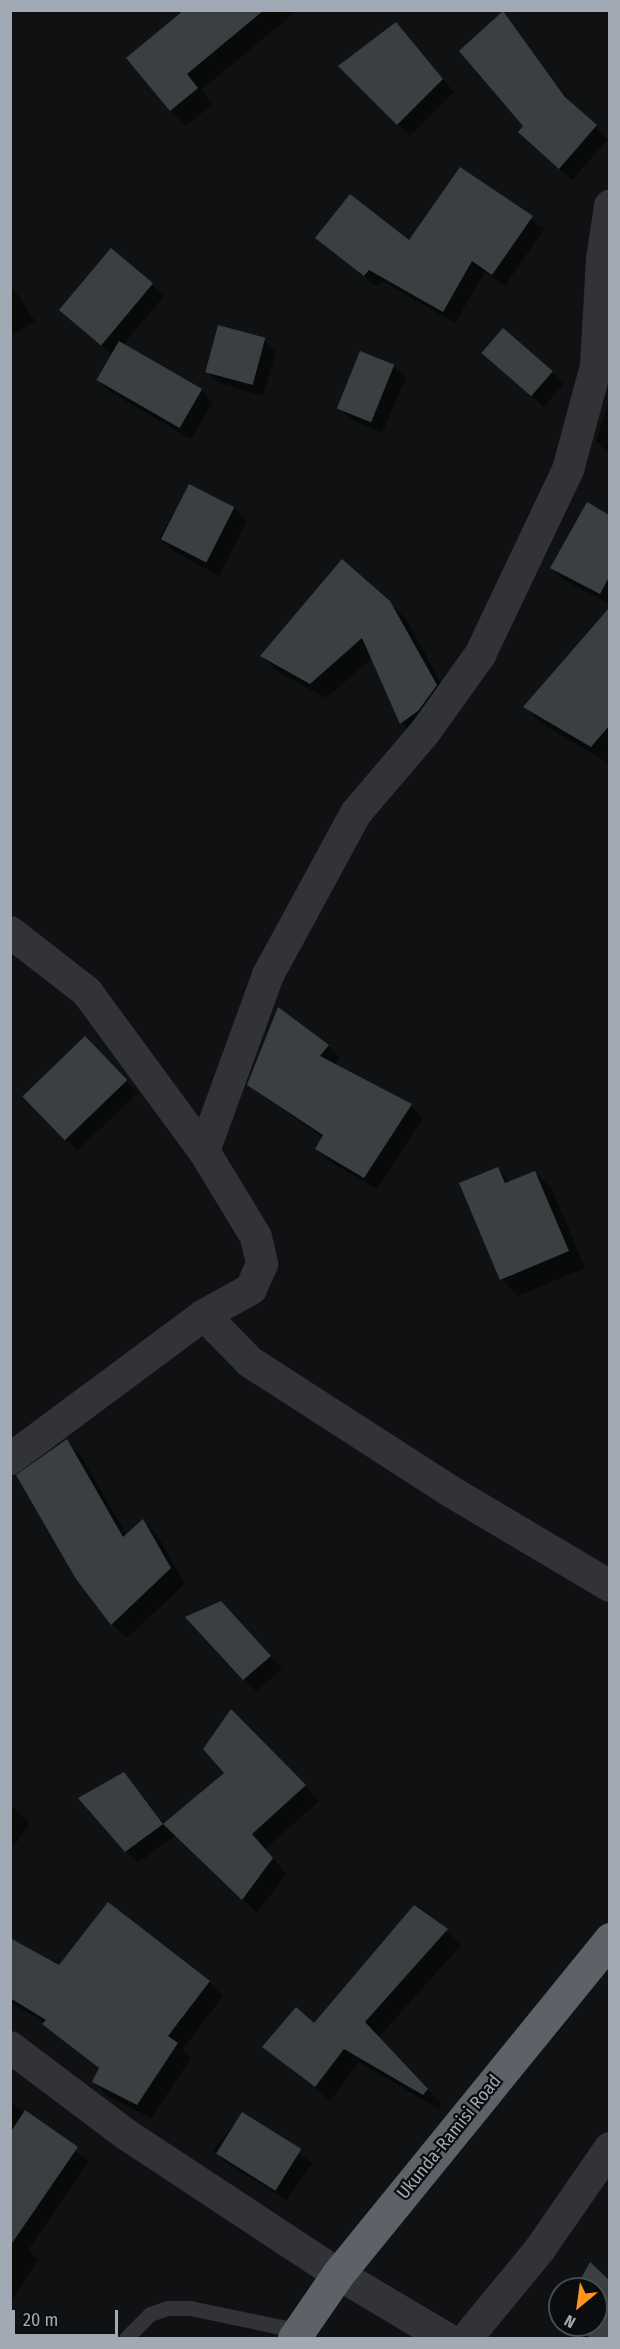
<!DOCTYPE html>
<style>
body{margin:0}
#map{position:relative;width:620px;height:2349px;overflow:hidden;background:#101112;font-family:"Fira Sans Condensed",sans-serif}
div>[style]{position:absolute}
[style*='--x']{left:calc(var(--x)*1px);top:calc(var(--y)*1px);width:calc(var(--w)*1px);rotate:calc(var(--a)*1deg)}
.shadow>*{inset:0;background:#0007}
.building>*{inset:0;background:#3c3f42;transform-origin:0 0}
.lane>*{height:15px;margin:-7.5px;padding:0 7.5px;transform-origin:7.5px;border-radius:7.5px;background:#313337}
.street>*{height:32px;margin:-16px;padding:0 16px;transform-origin:16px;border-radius:16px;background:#313337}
.highway>*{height:33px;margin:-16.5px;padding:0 16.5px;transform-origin:16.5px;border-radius:16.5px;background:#5d6269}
span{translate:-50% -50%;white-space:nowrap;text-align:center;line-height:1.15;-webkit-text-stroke:4.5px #0b0c0d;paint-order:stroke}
.street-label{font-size:18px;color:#a1a9b4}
.frame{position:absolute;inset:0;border:12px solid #a1a9b4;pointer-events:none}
.north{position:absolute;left:548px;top:2277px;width:60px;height:60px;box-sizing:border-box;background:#0b0c0d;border:2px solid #474b50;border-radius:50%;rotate:209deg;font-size:16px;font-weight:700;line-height:24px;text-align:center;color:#a1a9b4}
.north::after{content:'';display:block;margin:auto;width:21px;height:27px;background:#fd941d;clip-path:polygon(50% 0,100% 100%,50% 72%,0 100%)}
.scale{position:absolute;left:12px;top:2310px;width:106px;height:27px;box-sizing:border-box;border:3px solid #a1a9b4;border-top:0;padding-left:8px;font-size:18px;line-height:21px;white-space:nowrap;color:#a1a9b4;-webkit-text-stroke:4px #0b0c0d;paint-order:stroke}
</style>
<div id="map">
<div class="shadow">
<i style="clip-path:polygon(186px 10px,298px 10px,201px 90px,213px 104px,186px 126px,171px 110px)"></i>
<i style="clip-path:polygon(503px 13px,574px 107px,608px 139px,572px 180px,532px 144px)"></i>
<i style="clip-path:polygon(396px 24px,454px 92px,410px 136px,340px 67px)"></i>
<i style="clip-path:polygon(461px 169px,544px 229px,505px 286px,485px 272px,455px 323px,382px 281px,377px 287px,317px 237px,409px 243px)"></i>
<i style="clip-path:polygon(10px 283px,35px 321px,10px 337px)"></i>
<i style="clip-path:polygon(152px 284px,164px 296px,123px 345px,201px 390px,213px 403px,191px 439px,110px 392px,98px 380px,113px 355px,73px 322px)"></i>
<i style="clip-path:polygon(264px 340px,276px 352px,263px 396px,219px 383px,206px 371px)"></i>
<i style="clip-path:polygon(484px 353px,552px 372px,564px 384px,544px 407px)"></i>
<i style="clip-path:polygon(394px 366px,406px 378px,382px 433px,350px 419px,338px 407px)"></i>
<i style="clip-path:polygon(610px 398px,610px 455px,596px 441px)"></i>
<i style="clip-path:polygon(190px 486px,234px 508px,247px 521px,219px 576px,172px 550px,159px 538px)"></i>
<i style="clip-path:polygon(588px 504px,610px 516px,610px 604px,564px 580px,552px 568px)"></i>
<i style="clip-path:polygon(389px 602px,406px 619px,451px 701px,417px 738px,402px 723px,373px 658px,326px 698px,277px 671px,262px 656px)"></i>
<i style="clip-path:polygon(603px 618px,610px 624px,608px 763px,541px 723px,525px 707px)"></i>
<i style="clip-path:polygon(328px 1046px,340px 1058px,334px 1065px,411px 1106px,423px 1118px,377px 1189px,329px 1161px,316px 1149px,323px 1138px,249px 1085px)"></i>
<i style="clip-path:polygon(97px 1050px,138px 1093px,77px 1151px,65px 1139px)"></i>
<i style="clip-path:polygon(497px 1168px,511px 1182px,535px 1172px,552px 1189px,585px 1268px,518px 1296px,502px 1279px)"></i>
<i style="clip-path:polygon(67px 1441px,81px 1456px,127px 1535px,143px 1521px,157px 1535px,185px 1584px,127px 1638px,112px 1624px)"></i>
<i style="clip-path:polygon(234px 1616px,282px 1669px,256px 1691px,244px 1679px)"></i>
<i style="clip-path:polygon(231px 1711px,319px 1801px,265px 1849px,286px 1874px,257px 1913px,176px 1835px,138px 1863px,126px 1851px,124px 1774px,165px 1824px,227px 1774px)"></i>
<i style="clip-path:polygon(10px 1805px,30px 1823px,14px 1846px,10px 1843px)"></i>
<i style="clip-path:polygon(415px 1907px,462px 1944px,378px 2038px,442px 2104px,438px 2109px,359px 2062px,330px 2101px,264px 2047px,315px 2025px)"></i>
<i style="clip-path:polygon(10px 1961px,209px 1982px,223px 1996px,182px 2050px,191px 2058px,151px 2118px,108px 2096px,94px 2082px,100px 2070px,45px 2023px,10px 2002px)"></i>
<i style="clip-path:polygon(10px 2102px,89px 2161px,28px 2250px,38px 2260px,10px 2303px)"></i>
<i style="clip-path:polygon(243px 2114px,312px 2163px,287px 2200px,225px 2162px,213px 2150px)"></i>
<i style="clip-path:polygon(591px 2265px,610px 2282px,610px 2338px,567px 2338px,573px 2325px,596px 2325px,596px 2289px,577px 2289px)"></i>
</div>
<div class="building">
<i style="clip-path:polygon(184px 10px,264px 10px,187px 74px,198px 88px,170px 111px,126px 58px)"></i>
<i style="clip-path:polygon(503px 11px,565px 97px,597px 125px,559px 169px,518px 132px,523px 126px,459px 51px)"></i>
<i style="clip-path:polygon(396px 22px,443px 79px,397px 125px,338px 66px)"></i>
<i style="clip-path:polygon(460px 167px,533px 216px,492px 275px,472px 261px,443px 312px,369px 270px,364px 276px,315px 238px,350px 194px,409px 240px)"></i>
<i style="left:111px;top:248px;width:55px;height:81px;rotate:40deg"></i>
<i style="left:218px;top:325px;width:49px;height:49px;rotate:15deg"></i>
<i style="left:503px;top:328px;width:66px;height:33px;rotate:41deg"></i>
<i style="left:119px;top:341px;width:96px;height:45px;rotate:30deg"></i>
<i style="left:360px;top:351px;width:37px;height:62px;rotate:22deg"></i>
<i style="left:189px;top:484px;width:51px;height:62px;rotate:27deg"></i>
<i style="clip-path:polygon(587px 502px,609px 515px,609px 577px,600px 594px,550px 568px)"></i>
<i style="clip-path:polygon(342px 559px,390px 601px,437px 685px,418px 711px,400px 724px,362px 638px,310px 684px,260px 656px)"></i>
<i style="clip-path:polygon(609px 608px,609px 726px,591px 747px,523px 707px)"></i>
<i style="clip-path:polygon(278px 1007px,329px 1045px,320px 1056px,412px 1104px,364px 1178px,315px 1149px,323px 1135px,247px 1085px)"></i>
<i style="left:85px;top:1036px;width:61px;height:87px;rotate:46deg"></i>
<i style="clip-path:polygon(498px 1167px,505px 1183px,535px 1171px,569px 1251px,500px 1280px,459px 1183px)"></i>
<i style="clip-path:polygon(67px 1439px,123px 1537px,143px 1519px,171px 1568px,111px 1625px,76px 1579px,16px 1475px)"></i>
<i style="clip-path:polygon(221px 1601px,271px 1656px,243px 1680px,185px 1617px)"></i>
<i style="clip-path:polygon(231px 1709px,306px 1785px,252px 1834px,273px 1858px,242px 1900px,163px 1824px,224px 1773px,203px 1749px)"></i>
<i style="clip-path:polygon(124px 1772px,163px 1824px,125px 1852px,78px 1798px)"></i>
<i style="clip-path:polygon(108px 1902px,210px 1981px,168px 2036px,178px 2043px,137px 2105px,92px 2082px,99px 2068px,42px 2024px,46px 2020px,10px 1998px,10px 1938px,59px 1965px)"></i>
<i style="clip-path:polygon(414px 1905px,448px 1929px,365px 2022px,428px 2089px,423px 2095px,344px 2049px,315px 2087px,262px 2047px,296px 2007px,314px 2023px)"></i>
<i style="clip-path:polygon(25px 2110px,78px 2147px,10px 2246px,10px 2133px)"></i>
<i style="left:242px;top:2112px;width:70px;height:49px;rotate:32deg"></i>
<i style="clip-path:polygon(590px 2262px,609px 2280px,609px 2338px,590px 2338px,577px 2325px,596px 2325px,596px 2289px,575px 2289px)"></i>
</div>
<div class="lane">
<i style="--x:126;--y:2338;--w:34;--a:-45"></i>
<i style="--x:150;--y:2314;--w:18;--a:-19"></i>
<i style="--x:167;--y:2308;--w:23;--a:0"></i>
<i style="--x:190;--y:2308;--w:112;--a:11.8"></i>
</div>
<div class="street">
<i style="--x:10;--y:932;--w:98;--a:37.9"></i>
<i style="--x:87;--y:992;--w:197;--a:53.7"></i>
<i style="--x:204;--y:1151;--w:100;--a:58.8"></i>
<i style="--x:256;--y:1237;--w:28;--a:77"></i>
<i style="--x:262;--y:1264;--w:27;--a:114"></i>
<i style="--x:251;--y:1289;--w:54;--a:151"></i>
<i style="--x:204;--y:1315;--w:242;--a:143.4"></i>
<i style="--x:204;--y:1151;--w:187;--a:-70"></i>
<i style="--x:268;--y:975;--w:184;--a:-61.5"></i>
<i style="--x:356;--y:813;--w:106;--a:-49.6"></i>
<i style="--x:425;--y:732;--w:95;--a:-54.5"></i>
<i style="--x:480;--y:655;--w:205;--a:-64.6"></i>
<i style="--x:568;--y:470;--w:108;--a:-74.9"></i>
<i style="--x:596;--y:366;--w:107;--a:-86.8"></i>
<i style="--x:602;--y:259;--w:54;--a:-81.4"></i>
<i style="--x:204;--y:1315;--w:66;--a:45.6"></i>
<i style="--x:250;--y:1362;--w:238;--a:32.8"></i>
<i style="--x:450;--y:1491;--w:186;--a:30.7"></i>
<i style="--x:10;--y:2047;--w:143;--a:37"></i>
<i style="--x:124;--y:2133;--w:256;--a:33.4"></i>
<i style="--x:338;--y:2274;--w:126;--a:30.7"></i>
<i style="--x:467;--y:2338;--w:115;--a:-50.6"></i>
<i style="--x:540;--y:2249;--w:123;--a:-55.3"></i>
</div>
<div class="highway">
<i style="--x:294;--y:2338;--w:78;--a:-55.5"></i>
<i style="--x:338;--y:2274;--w:432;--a:-50.9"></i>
</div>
<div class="street-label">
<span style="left:449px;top:2137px;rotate:-51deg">Ukunda-Ramisi Road</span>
</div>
<div class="frame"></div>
<div class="north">N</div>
<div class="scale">20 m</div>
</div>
